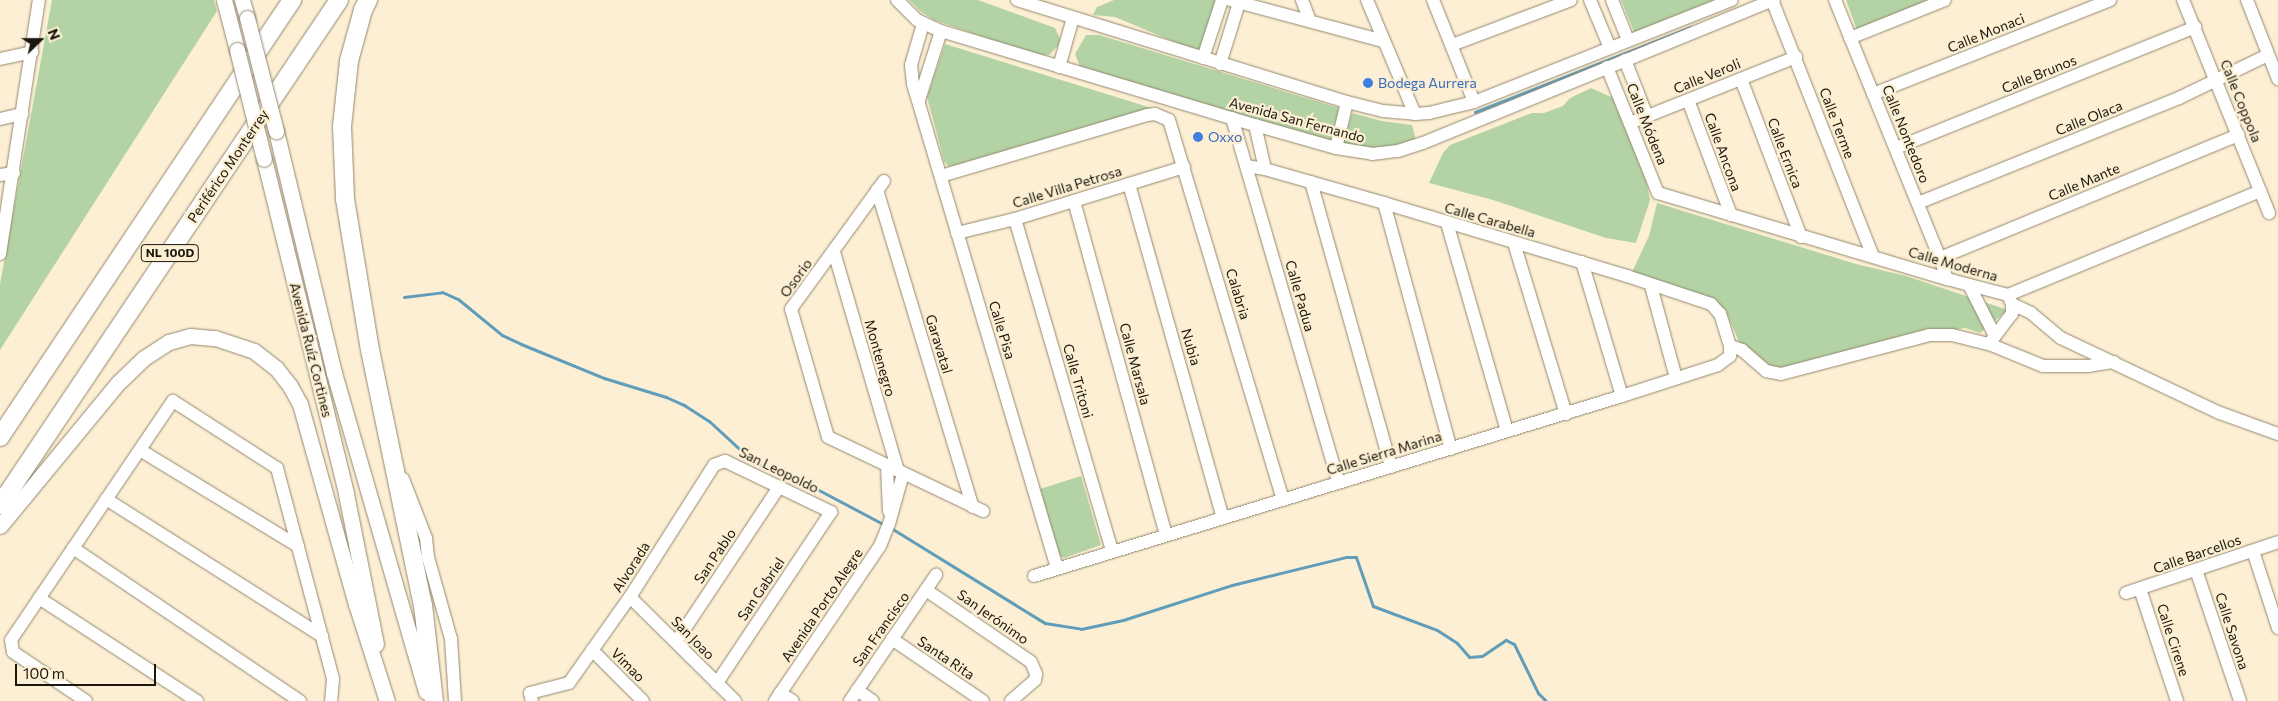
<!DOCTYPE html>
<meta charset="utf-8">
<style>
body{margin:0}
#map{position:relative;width:2278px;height:701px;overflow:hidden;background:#fcefd4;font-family:Commissioner,sans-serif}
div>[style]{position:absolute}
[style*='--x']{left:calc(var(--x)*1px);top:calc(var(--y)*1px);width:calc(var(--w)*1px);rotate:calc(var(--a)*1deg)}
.green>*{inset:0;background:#b4d3a4}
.stream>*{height:3px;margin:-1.5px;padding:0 1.5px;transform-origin:1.5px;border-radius:1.5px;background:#5f9dba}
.roads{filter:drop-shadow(0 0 1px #92876e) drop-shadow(0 0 1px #92876e)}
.minor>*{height:12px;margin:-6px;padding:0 6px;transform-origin:6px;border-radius:6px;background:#fff}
.major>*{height:15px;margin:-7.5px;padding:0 7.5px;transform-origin:7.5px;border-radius:7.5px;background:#fff}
.highway>*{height:18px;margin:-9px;padding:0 9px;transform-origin:9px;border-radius:9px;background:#fff}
.bridges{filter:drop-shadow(0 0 1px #92876e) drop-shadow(0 0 1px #92876e)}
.major-bridge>*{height:15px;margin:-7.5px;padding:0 7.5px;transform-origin:7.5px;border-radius:7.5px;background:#fff}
.dots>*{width:14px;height:14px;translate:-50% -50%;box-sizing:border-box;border:2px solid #fcefd4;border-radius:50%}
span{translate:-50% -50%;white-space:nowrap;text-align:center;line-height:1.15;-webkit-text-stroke:4.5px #fcefd4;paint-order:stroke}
.shield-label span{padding:1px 4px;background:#fcefd4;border:1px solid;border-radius:4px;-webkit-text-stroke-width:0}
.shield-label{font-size:12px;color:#1b170d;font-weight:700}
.street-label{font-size:14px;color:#1b170d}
.shop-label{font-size:14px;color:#366cbe}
.left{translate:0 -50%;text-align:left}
.north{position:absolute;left:15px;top:15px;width:50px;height:50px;-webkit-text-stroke:4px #fcefd4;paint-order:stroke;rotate:68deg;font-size:14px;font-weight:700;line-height:20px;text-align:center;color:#1b170d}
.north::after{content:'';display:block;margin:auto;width:18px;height:22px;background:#1b170d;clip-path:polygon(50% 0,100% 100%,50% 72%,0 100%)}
.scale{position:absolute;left:15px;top:664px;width:141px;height:22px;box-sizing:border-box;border:2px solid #1b170d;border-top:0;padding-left:6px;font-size:15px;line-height:18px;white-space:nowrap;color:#1b170d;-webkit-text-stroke:4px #fcefd4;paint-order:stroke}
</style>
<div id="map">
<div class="green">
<i style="clip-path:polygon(52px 0,214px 0,217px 11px,0 350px,0 284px)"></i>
<i style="clip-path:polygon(909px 0,978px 0,1055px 28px,1060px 39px,1058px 46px,1049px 55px,1039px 56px,934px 20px,920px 11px)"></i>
<i style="clip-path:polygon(1114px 0,1216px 0,1201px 53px,1115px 17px,1093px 15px,1097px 7px)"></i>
<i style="clip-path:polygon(1621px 0,1725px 0,1636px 37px)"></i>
<i style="clip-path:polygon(1846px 0,1932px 0,1858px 33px)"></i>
<i style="clip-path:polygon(1086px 35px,1099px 35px,1339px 108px,1330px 142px,1081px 69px,1075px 54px)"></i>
<i style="clip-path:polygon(945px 44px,1126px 100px,1151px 108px,949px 167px,944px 161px,927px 97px)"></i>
<i style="clip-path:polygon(1591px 88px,1611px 97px,1619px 95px,1615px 106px,1641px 152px,1650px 200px,1636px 243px,1606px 238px,1493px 200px,1429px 183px,1443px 153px,1450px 145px,1532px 113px,1544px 113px,1563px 106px,1570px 98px)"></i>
<i style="clip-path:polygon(1352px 113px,1382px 121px,1412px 125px,1417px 144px,1402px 149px,1342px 147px)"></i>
<i style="clip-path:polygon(1657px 203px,1856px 264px,1906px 276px,2008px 310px,1980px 333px,1965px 328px,1892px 340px,1784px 375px,1740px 344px,1725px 309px,1716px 303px,1632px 272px,1649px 236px)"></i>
<i style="clip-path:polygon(1081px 476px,1101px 545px,1064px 558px,1059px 556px,1040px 489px)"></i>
</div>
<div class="stream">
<i style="--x:1475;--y:112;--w:232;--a:-21.5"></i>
<i style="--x:404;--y:297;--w:38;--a:-7"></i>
<i style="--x:442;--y:292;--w:17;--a:24"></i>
<i style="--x:458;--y:299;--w:57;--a:39.3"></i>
<i style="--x:502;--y:335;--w:21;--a:25"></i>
<i style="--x:521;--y:344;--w:90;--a:22.3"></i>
<i style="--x:604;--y:378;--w:65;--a:17"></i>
<i style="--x:666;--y:397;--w:20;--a:24"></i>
<i style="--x:684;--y:405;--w:30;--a:33"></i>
<i style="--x:709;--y:421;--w:50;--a:42.6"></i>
<i style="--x:746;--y:455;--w:19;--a:35"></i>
<i style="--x:762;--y:466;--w:57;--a:22.5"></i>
<i style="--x:815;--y:488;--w:79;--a:27.9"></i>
<i style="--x:891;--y:528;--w:181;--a:31.7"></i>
<i style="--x:1045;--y:623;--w:36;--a:9"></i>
<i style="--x:1081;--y:629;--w:43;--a:-12.1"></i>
<i style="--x:1123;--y:620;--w:114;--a:-17.8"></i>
<i style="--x:1232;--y:585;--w:117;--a:-13.8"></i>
<i style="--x:1346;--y:557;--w:10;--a:0"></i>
<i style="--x:1356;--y:557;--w:52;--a:70.9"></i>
<i style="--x:1373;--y:606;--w:68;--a:20.6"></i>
<i style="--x:1437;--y:630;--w:24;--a:33"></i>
<i style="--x:1457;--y:643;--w:18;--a:49"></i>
<i style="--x:1469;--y:657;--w:13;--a:-4"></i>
<i style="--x:1482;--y:656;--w:29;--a:-34"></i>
<i style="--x:1506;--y:640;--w:9;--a:27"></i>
<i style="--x:1514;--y:644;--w:55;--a:63.9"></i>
<i style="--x:1538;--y:693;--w:11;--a:45"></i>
</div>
<div class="roads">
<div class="minor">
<i style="--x:897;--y:0;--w:28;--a:45"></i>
<i style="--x:917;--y:20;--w:26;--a:25"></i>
<i style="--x:941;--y:31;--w:328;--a:16.7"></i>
<i style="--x:1255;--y:125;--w:84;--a:15.9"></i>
<i style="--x:1336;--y:148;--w:36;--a:9"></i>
<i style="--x:1372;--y:154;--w:26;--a:-7"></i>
<i style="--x:1398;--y:151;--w:26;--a:-18"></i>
<i style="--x:1423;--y:143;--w:379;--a:-22.2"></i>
<i style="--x:1017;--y:0;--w:345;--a:17.2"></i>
<i style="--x:1347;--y:102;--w:37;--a:14"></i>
<i style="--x:1383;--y:111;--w:32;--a:5"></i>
<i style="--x:1415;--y:114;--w:14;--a:-4"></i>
<i style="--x:1429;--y:113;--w:46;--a:-13.7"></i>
<i style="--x:1474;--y:102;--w:277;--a:-21.6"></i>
<i style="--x:1230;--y:0;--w:158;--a:15"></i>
<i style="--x:1302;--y:0;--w:22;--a:69"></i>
<i style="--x:1367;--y:0;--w:124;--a:67.2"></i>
<i style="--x:1433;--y:0;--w:110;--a:68.1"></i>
<i style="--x:1590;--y:0;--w:52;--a:67.4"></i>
<i style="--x:1612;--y:0;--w:43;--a:68.2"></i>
<i style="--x:1772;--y:0;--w:275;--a:68.5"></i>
<i style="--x:1835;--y:0;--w:279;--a:67.9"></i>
<i style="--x:1940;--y:258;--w:22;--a:72"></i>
<i style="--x:2183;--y:0;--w:230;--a:68"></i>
<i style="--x:2247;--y:0;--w:85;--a:68.6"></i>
<i style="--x:923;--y:24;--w:43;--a:106.3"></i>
<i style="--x:911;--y:65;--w:19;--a:84"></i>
<i style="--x:913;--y:84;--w:505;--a:73.43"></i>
<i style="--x:1850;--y:38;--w:102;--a:-21.8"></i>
<i style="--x:1452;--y:45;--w:127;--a:-20.7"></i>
<i style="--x:1203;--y:58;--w:61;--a:-71.9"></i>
<i style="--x:0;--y:59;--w:33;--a:-12"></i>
<i style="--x:1625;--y:60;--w:60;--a:68.6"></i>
<i style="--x:1220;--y:64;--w:64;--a:-72.7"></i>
<i style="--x:1239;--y:3;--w:3;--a:-108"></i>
<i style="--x:1059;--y:67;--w:51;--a:-74.1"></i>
<i style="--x:1607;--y:67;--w:136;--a:68"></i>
<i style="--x:1658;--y:193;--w:302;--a:16.6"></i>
<i style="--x:1947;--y:279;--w:63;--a:14.7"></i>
<i style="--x:2008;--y:295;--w:273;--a:-22.4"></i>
<i style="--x:1741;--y:79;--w:169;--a:69.2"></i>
<i style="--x:1873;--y:94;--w:255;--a:-21.6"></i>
<i style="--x:919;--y:100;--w:72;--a:-72.3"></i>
<i style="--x:1688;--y:100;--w:123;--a:69.5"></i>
<i style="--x:1232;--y:118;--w:380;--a:73.7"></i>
<i style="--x:0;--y:119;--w:23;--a:-13"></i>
<i style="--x:1630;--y:123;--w:179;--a:-21.7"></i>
<i style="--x:1255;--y:125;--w:45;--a:77.2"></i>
<i style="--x:1336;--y:148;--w:47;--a:-76.6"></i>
<i style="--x:1896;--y:148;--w:323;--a:-22"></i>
<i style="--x:0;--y:175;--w:14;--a:-8"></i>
<i style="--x:941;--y:176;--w:215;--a:-16.5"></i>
<i style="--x:1147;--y:115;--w:8;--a:-7"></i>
<i style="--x:1155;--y:114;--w:15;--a:23"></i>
<i style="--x:1169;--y:120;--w:397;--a:73.3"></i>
<i style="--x:884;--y:181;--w:158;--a:126"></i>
<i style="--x:791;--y:309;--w:133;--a:73.9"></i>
<i style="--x:828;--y:437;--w:172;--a:25.5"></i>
<i style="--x:1311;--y:182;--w:296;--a:74.3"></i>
<i style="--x:1129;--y:184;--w:347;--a:74.3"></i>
<i style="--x:877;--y:190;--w:331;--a:73.2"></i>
<i style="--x:1074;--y:201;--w:346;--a:74.6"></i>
<i style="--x:1384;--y:203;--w:255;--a:74.8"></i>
<i style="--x:1918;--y:203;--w:281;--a:-21.9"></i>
<i style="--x:2179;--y:98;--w:99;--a:-25.8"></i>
<i style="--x:1015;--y:219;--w:346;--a:73.7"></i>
<i style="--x:1447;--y:223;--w:216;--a:73.9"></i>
<i style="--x:957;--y:233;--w:60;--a:-13.6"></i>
<i style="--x:1015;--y:219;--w:177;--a:-17.1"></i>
<i style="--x:1514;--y:243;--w:179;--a:73.1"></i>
<i style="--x:834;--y:252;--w:228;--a:73.7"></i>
<i style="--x:0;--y:254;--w:257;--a:-81.3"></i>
<i style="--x:1940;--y:258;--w:323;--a:-22.4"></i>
<i style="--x:1582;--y:262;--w:140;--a:73.4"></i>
<i style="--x:1969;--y:285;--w:57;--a:63"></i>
<i style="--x:1651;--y:286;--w:95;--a:74.8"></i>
<i style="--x:2012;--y:304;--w:21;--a:25"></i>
<i style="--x:2031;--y:313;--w:39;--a:40"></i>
<i style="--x:2061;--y:338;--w:176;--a:25.3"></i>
<i style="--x:2220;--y:413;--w:62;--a:19.9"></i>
<i style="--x:1989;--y:344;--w:58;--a:22.2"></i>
<i style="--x:2043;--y:366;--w:45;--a:0"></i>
<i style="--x:2088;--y:366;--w:26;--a:-9"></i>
<i style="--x:1730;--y:346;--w:13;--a:18"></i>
<i style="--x:1742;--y:350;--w:32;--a:41"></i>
<i style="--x:1766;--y:371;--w:15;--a:11"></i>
<i style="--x:1781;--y:374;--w:154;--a:-14.7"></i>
<i style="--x:1930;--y:335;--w:22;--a:0"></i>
<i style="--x:1952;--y:335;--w:38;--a:14"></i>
<i style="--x:1989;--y:344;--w:38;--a:-53"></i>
<i style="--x:2012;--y:314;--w:10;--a:-90"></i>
<i style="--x:2012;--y:304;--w:10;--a:-114"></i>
<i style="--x:140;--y:450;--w:185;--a:31.3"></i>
<i style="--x:887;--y:466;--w:45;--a:87.5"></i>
<i style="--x:403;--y:479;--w:63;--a:68.7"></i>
<i style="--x:426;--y:538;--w:19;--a:84"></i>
<i style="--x:428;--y:557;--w:85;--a:74.3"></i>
<i style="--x:451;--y:639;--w:62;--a:86.3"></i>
<i style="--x:106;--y:499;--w:256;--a:32.4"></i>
<i style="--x:73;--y:548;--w:274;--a:34"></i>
<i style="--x:2253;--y:551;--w:81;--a:72"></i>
<i style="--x:2196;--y:570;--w:138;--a:71.4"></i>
<i style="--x:1034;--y:576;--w:615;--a:-17.02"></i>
<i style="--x:1622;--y:396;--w:101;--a:-17.9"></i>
<i style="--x:1718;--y:365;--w:15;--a:-37"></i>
<i style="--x:1730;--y:356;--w:10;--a:-90"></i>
<i style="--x:1730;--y:346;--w:34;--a:-107"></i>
<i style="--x:1720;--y:314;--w:13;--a:-132"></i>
<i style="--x:1711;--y:304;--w:89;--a:-161.6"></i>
<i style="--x:1627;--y:276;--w:254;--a:-163.3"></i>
<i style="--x:1384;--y:203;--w:124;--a:-164.1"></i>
<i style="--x:1265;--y:169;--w:18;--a:-171"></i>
<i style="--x:2140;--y:589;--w:118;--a:71.7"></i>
<i style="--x:926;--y:590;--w:127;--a:34.4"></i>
<i style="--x:1031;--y:662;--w:13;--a:67"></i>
<i style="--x:1036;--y:674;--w:6;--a:99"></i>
<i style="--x:1035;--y:680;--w:32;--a:139"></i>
<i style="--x:2126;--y:593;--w:160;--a:-18.5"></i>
<i style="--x:630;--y:597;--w:148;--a:44.7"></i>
<i style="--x:39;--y:598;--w:189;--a:33.1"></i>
<i style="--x:892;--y:639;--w:110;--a:34.3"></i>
<i style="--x:676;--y:642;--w:186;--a:-56.4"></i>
<i style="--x:592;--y:650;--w:72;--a:45"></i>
<i style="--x:857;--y:690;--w:19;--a:35"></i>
<i style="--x:780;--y:693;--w:15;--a:32"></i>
<i style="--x:86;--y:701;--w:88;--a:-146.1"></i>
<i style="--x:13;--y:652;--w:12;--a:-99"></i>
<i style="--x:11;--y:640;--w:289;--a:-55.9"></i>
<i style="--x:173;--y:401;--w:124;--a:32.8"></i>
<i style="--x:277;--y:468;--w:218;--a:75.1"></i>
<i style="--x:333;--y:679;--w:22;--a:95"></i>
<i style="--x:532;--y:701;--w:8;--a:-104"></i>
<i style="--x:530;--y:693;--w:40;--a:-14.4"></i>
<i style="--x:569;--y:683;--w:105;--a:-54.7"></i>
<i style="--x:630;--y:597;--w:156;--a:-57.5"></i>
<i style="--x:714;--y:465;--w:12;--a:-20"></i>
<i style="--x:725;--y:461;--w:118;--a:25.7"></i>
<i style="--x:831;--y:512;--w:206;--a:123.7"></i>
<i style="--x:775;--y:701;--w:187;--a:-55.9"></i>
<i style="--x:880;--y:546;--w:24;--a:-68"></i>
<i style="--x:889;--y:524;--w:52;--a:-74.4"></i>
<i style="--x:850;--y:701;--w:153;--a:-55.7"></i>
</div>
<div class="major">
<i style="--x:224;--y:0;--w:52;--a:75.4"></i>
<i style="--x:242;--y:0;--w:19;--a:74"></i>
<i style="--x:276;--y:131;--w:249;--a:76.5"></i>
<i style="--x:334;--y:373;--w:332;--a:73.9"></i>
<i style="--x:264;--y:159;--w:345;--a:76.2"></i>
<i style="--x:346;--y:494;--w:153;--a:78.7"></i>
<i style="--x:0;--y:526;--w:185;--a:-50.5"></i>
<i style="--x:118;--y:383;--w:36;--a:-44"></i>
<i style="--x:144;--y:358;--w:30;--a:-33"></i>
<i style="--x:169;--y:342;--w:22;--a:-16"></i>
<i style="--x:190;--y:336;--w:25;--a:5"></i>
<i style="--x:215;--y:338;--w:41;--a:18.4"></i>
<i style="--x:254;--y:351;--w:28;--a:38"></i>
<i style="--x:276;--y:368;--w:23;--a:52"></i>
<i style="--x:290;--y:386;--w:21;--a:61"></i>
<i style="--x:300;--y:404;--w:208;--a:74.4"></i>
<i style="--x:356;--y:604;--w:102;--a:72.3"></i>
</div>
<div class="highway">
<i style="--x:368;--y:0;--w:11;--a:117"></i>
<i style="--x:363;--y:10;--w:53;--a:105.4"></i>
<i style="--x:349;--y:61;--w:65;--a:96.1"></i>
<i style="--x:342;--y:126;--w:73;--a:87.6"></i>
<i style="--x:345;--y:199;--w:153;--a:80.6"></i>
<i style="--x:370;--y:350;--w:260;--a:78.3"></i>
<i style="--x:423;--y:605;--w:97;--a:83.5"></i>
<i style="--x:0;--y:437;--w:526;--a:-56.25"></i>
<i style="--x:0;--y:505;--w:608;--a:-56.13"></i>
</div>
</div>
<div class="bridges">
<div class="major-bridge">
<i style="--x:247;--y:18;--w:117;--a:75.6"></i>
<i style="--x:237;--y:50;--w:112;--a:76.1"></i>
</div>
</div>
<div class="dots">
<i style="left:1368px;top:83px;background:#3f7fe0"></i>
<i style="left:1198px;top:137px;background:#3f7fe0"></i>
</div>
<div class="shield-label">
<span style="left:170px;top:253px">NL 100D</span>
</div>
<div class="street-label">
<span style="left:1986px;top:33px;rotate:-22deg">Calle Monaci</span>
<span style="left:2039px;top:74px;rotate:-22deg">Calle Brunos</span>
<span style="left:1707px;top:76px;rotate:-22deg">Calle Veroli</span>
<span style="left:2241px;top:101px;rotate:68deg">Calle Coppola</span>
<span style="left:2089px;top:118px;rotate:-22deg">Calle Olaca</span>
<span style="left:1297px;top:120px;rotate:15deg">Avenida San Fernando</span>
<span style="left:1837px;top:123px;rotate:69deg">Calle Terme</span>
<span style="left:1647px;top:124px;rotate:68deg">Calle Módena</span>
<span style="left:1906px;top:134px;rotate:68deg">Calle Nontedoro</span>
<span style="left:1723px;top:152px;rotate:70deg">Calle Ancona</span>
<span style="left:1785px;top:153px;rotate:69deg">Calle Ernica</span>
<span style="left:228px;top:166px;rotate:-56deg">Periférico Monterrey</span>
<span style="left:2084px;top:182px;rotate:-23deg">Calle Mante</span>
<span style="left:1067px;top:187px;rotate:-17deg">Calle Villa Petrosa</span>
<span style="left:1490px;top:220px;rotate:16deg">Calle Carabella</span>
<span style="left:1953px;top:264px;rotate:16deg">Calle Moderna</span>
<span style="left:796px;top:278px;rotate:-54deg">Osorio</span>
<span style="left:1238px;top:294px;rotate:73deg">Calabria</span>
<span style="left:1300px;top:296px;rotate:74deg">Calle Padua</span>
<span style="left:1002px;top:330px;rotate:73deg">Calle Pisa</span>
<span style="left:939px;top:344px;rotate:73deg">Garavatal</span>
<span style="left:1191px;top:347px;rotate:74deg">Nubia</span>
<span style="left:311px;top:350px;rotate:76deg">Avenida Ruíz Cortines</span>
<span style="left:880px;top:358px;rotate:74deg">Montenegro</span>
<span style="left:1135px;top:364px;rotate:75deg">Calle Marsala</span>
<span style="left:1078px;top:381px;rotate:74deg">Calle Tritoni</span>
<span style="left:1384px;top:453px;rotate:-17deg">Calle Sierra Marina</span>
<span style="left:779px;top:470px;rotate:26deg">San Leopoldo</span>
<span style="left:2197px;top:554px;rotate:-19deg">Calle Barcellos</span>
<span style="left:715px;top:556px;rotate:-56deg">San Pablo</span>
<span style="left:631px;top:567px;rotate:-57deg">Alvorada</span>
<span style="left:761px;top:589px;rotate:-56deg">San Gabriel</span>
<span style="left:822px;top:605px;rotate:-56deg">Avenida Porto Alegre</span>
<span style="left:993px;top:617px;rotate:35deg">San Jerónimo</span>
<span style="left:881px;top:629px;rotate:-55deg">San Francisco</span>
<span style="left:2232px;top:631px;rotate:72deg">Calle Savona</span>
<span style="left:693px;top:638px;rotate:45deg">San Joao</span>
<span style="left:2173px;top:640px;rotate:72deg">Calle Cirene</span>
<span style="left:946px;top:658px;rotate:34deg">Santa Rita</span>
<span style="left:628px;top:665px;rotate:45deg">Vimao</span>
</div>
<div class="shop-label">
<span class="left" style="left:1378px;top:83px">Bodega Aurrera</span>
<span class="left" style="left:1208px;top:137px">Oxxo</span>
</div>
<div class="north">N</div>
<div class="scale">100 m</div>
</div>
